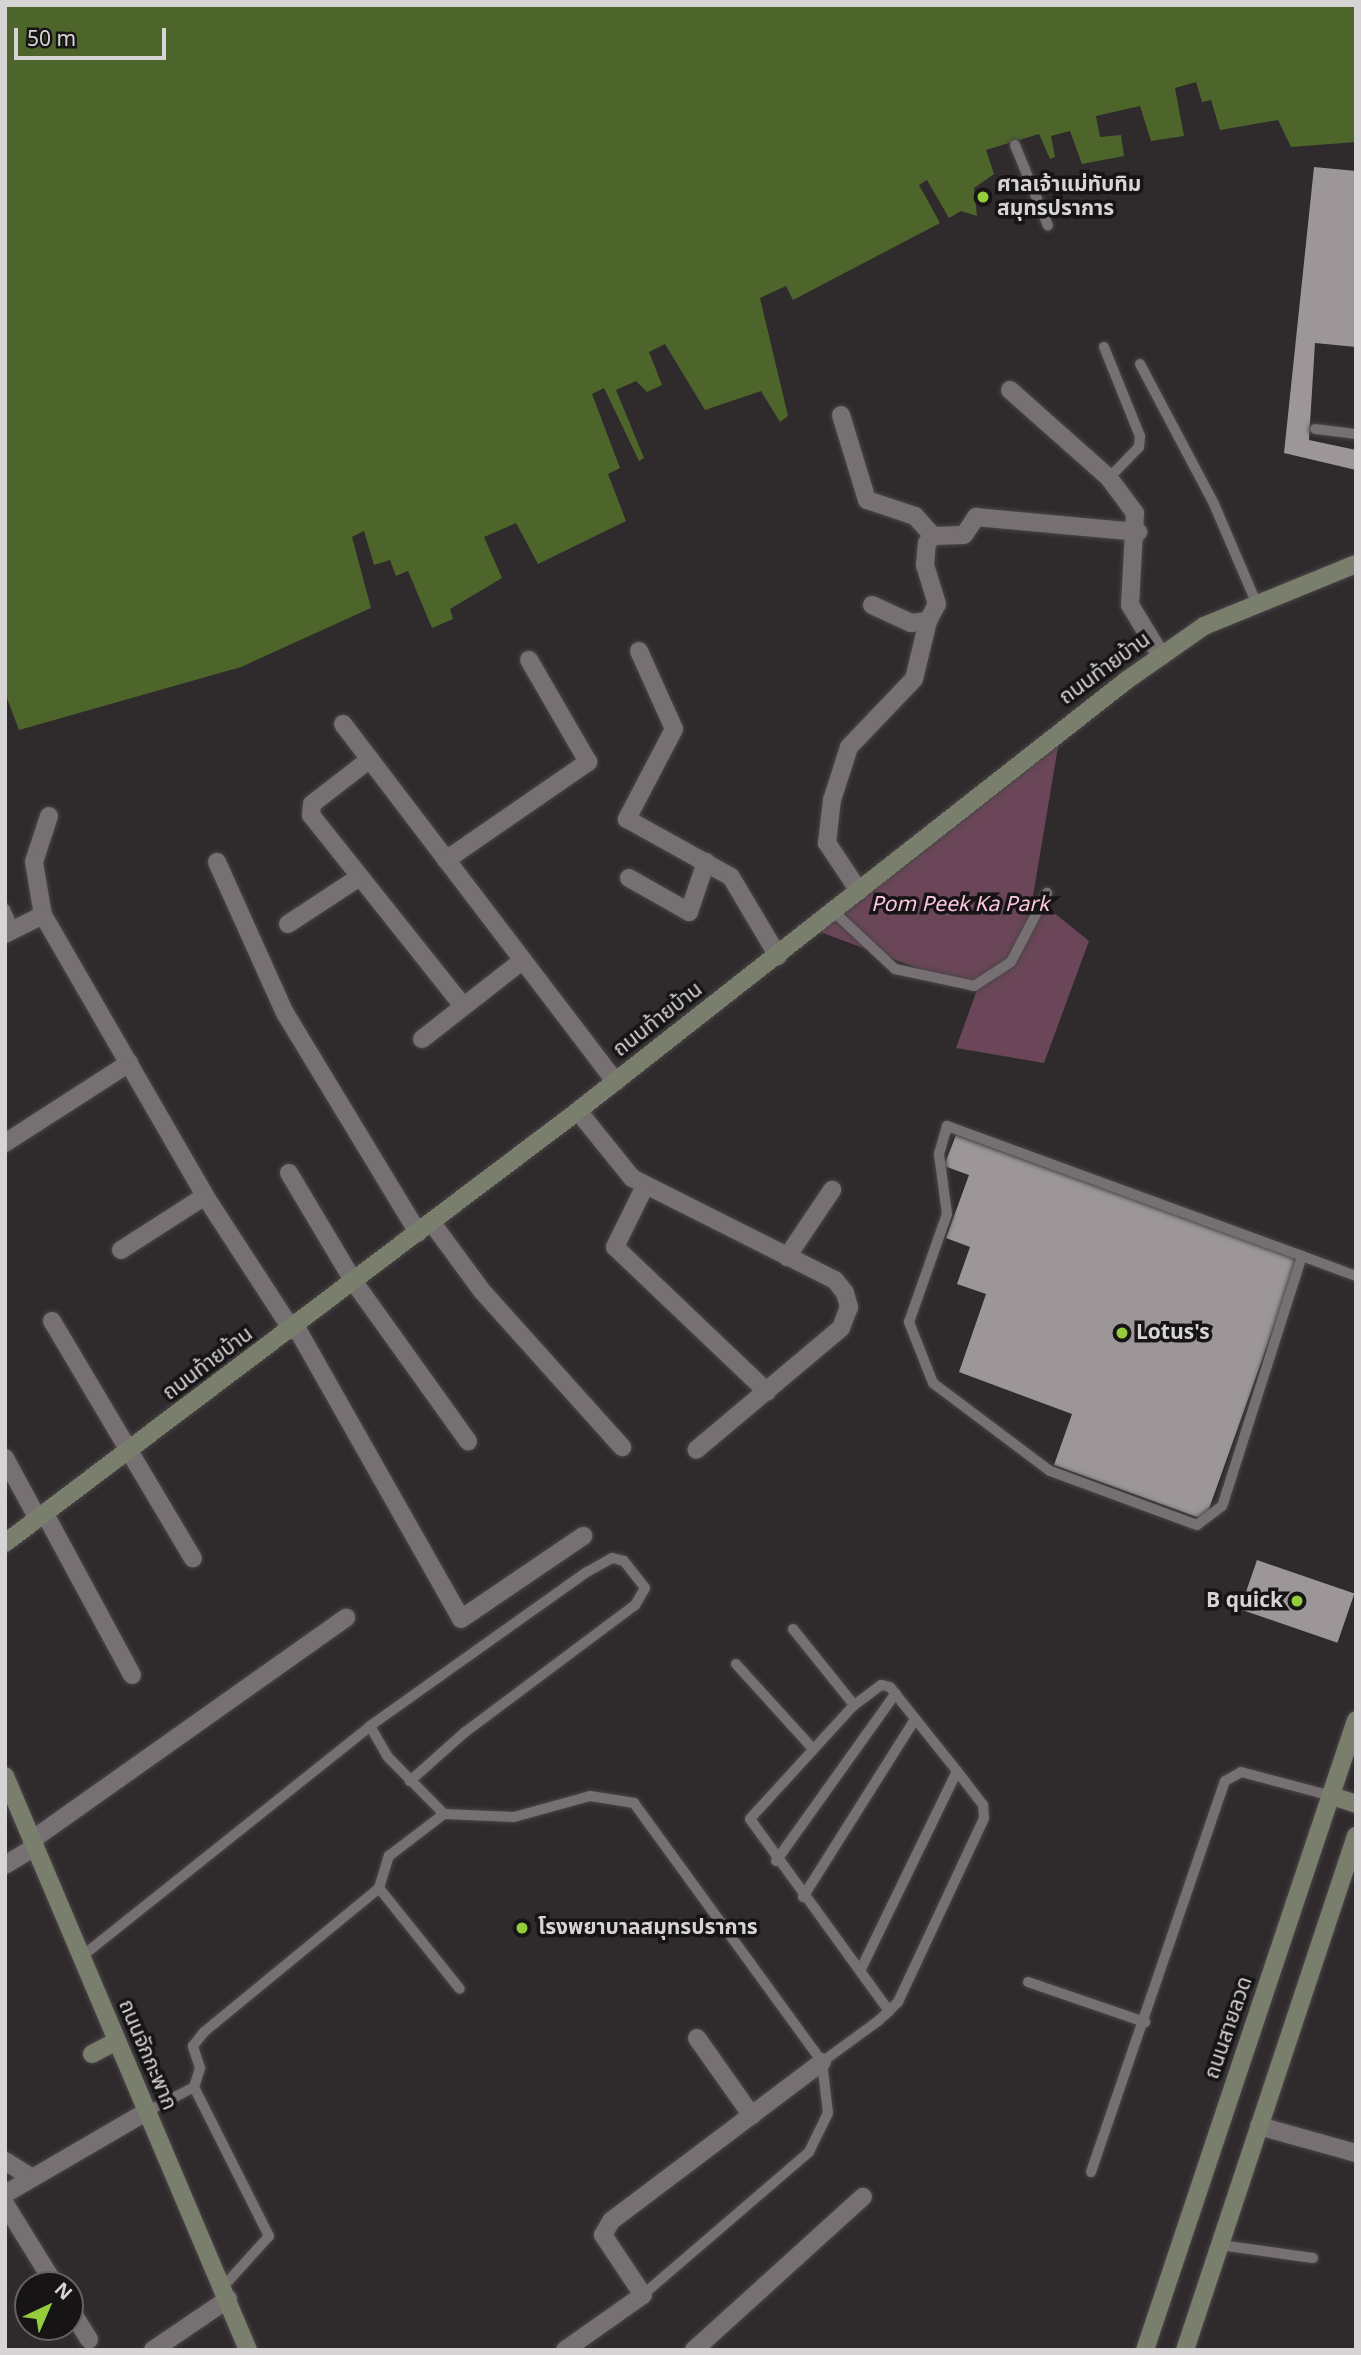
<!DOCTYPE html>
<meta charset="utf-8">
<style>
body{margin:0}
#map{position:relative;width:1361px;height:2355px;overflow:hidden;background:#2f2a2c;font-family:Georgia,"Noto Sans Thai",serif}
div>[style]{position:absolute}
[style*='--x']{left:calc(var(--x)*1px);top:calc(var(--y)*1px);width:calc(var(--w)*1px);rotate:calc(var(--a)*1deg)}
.green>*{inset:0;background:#6b4658}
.water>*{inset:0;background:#4d652b}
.building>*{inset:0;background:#9c9698;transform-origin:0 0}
.roads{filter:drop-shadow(0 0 2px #494547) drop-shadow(0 0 2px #494547)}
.lane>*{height:10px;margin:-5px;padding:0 5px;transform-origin:5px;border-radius:5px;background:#767072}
.street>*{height:18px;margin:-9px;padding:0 9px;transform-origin:9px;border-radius:9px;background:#767072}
.secondary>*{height:18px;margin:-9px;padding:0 9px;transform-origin:9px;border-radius:9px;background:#7a7e6d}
.dots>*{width:19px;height:19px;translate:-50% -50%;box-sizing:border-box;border:4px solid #161415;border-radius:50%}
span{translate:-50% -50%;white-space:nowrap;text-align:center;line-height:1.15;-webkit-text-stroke:7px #161415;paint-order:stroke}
.poi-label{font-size:21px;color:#d7d4d5;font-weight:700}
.left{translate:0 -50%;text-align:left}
.right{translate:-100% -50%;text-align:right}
.street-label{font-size:21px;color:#d7d4d5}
.park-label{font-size:21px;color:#fec5df;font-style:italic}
.frame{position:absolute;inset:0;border:7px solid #d7d4d5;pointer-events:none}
.north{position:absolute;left:14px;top:2271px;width:70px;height:70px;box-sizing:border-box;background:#161415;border:2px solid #636162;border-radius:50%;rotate:44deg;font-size:19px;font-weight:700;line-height:28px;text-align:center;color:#d7d4d5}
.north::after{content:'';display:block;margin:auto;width:24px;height:32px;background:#95cc3b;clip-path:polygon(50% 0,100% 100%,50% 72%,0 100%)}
.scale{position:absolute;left:14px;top:28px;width:152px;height:32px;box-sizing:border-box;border:4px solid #d7d4d5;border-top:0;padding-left:9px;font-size:21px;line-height:24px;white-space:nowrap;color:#d7d4d5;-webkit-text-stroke:5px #161415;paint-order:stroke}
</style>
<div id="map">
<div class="green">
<i style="clip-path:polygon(1061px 729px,1033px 896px,1089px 941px,1044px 1063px,956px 1048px,977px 990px,812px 929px)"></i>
</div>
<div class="water">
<i style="clip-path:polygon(5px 5px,1356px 5px,1356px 142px,1291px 147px,1278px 120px,1220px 130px,1211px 100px,1202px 102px,1196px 82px,1175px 88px,1184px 136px,1151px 141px,1140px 106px,1096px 116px,1100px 137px,1121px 135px,1124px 156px,1082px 164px,1070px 131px,1051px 136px,1055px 157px,1050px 159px,1039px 134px,986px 150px,994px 174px,974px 188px,977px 216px,961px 211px,949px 218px,927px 180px,919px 185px,940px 223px,793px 300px,786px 286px,760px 298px,788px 416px,780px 422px,761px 391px,705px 410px,665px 344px,649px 352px,662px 385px,647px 392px,636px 381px,616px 390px,644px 458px,639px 461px,604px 388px,592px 394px,620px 468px,608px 474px,626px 521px,538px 564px,516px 523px,484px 537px,502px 578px,450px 609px,453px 619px,432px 628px,408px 571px,396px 576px,390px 560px,374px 565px,364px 531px,352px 537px,371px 608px,241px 667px,19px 730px,5px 693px)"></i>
</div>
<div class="building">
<i style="clip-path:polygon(1314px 167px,1356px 171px,1356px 347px,1315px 343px,1309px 440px,1356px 450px,1356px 470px,1284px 453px)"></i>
<i style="clip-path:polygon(956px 1135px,1298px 1259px,1205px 1520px,1054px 1465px,1072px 1414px,959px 1372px,986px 1294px,957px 1284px,970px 1247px,946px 1238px,969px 1175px,944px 1166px)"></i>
<i style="left:1257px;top:1560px;width:103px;height:52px;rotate:19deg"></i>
</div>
<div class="roads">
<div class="lane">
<i style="--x:1015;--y:145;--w:87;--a:67.8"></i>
<i style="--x:1104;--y:347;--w:96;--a:68"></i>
<i style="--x:1140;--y:436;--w:11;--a:95"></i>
<i style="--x:1139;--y:447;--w:43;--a:134.1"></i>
<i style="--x:1140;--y:364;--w:158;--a:62.1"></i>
<i style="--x:1214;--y:504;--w:107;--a:66.8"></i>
<i style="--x:1315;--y:429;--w:41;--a:7"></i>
<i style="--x:5;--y:909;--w:23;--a:67"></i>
<i style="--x:834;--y:912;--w:83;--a:43.1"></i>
<i style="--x:895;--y:969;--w:81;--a:12.1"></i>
<i style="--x:974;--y:986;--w:44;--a:-33"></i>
<i style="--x:1011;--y:962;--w:78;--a:-62.4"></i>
<i style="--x:1302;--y:1256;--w:262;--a:107.7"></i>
<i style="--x:1222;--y:1506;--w:31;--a:143"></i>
<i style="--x:1197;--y:1525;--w:157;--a:-159.8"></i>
<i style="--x:1050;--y:1471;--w:146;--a:-143.1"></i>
<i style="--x:933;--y:1383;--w:66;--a:-111.5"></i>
<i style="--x:909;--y:1322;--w:114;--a:-70.6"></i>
<i style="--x:947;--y:1214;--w:61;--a:-97.6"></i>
<i style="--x:939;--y:1154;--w:29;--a:-74"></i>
<i style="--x:947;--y:1126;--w:378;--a:20.1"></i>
<i style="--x:1302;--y:1256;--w:58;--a:20.3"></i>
<i style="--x:793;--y:1629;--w:97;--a:51.2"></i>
<i style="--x:736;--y:1664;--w:115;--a:47.8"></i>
<i style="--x:370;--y:1726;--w:34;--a:60"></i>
<i style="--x:387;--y:1756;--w:81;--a:45.5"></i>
<i style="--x:444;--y:1814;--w:70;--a:2.5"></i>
<i style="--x:514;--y:1817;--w:79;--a:-15.4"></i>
<i style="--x:590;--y:1796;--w:45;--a:9"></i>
<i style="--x:634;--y:1803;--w:320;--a:54"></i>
<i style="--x:822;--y:2062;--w:51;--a:83.3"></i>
<i style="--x:828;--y:2113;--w:43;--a:116"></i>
<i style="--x:809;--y:2152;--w:219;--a:139.3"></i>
<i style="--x:776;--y:1861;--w:206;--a:-54.5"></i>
<i style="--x:379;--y:1888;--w:129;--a:51.3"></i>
<i style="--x:803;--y:1897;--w:210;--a:-57.8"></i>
<i style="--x:81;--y:1957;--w:370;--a:-38.6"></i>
<i style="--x:370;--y:1726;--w:266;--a:-35.4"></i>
<i style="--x:587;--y:1572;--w:29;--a:-29"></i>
<i style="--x:612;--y:1558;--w:12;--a:14"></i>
<i style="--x:624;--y:1561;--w:34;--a:52"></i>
<i style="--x:645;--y:1588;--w:20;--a:120"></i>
<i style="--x:635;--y:1605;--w:212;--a:143.2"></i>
<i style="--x:465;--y:1732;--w:74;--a:138.3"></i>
<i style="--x:860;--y:1971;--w:222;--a:-64.1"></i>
<i style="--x:1028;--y:1982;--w:124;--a:18.9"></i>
<i style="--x:822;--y:2062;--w:69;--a:-36.2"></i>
<i style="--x:878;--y:2021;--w:15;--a:-42"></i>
<i style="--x:889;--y:2011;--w:13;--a:-45"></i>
<i style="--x:898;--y:2002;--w:203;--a:-64.9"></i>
<i style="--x:984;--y:1818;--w:13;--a:-94"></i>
<i style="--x:983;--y:1805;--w:43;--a:-127.4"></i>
<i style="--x:957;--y:1771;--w:107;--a:-128.6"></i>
<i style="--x:890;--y:1687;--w:9;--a:-167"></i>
<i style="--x:881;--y:1685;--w:34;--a:143"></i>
<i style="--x:854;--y:1705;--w:154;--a:132.4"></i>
<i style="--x:750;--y:1819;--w:237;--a:54.1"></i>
<i style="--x:194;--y:2087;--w:167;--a:63.3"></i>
<i style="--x:269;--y:2236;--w:69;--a:132"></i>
<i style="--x:146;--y:2112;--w:54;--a:-27.5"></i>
<i style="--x:194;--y:2087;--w:20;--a:-72"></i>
<i style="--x:200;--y:2068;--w:23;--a:-108"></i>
<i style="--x:193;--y:2046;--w:18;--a:-52"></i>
<i style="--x:204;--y:2032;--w:227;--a:-39.4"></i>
<i style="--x:379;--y:1888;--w:34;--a:-73"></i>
<i style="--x:389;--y:1856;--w:69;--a:-37.4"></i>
<i style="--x:1091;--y:2172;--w:413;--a:-71.1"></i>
<i style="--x:1225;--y:1781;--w:18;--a:-29"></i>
<i style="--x:1241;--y:1772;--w:94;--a:14.8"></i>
<i style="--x:1220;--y:2245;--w:94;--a:8"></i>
</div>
<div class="street">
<i style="--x:1010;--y:390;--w:132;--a:41.6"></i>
<i style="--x:1109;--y:478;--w:44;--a:53.4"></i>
<i style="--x:1135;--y:513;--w:92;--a:93.1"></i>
<i style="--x:1130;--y:605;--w:60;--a:58.7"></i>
<i style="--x:841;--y:415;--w:89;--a:73"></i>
<i style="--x:867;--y:500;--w:51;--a:18.4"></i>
<i style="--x:915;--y:516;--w:27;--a:48"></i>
<i style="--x:872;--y:605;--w:43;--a:24.8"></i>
<i style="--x:911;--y:623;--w:17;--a:-7"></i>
<i style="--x:928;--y:621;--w:19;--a:-62"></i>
<i style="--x:937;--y:604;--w:41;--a:-107.1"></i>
<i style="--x:925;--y:565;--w:22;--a:-85"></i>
<i style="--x:927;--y:543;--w:9;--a:-49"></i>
<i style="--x:933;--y:536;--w:31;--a:-2"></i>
<i style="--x:964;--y:535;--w:22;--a:-56"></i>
<i style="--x:976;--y:517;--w:163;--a:5.3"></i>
<i style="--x:639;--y:651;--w:85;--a:65.8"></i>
<i style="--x:674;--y:729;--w:102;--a:117.6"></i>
<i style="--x:627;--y:819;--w:119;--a:29.1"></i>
<i style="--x:731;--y:877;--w:92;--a:59.3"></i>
<i style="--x:343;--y:724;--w:450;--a:52.7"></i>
<i style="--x:370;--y:759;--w:73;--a:142.2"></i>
<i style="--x:312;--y:804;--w:11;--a:95"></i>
<i style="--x:311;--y:815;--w:244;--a:51.5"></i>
<i style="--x:49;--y:816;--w:48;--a:108.1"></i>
<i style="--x:34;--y:862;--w:54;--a:80.4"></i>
<i style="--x:43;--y:915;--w:324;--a:60"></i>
<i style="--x:205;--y:1196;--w:160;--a:57"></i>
<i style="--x:446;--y:860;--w:173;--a:-34.6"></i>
<i style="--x:588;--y:762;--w:118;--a:-120"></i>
<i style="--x:217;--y:862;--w:166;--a:65.8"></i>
<i style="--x:285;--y:1013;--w:257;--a:58.8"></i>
<i style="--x:629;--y:878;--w:69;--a:29.5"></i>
<i style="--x:689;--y:912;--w:53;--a:-71.2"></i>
<i style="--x:859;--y:891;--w:58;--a:-123.7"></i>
<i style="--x:827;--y:843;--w:43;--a:-83.4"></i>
<i style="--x:832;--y:800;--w:56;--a:-72.2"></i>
<i style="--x:849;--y:747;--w:94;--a:-46.3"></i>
<i style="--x:914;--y:679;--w:60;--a:-76.4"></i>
<i style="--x:288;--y:924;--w:84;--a:-33.3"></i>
<i style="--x:5;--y:934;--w:42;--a:-26.6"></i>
<i style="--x:422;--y:1039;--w:128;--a:-38"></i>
<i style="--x:578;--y:1111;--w:86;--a:51.1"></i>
<i style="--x:632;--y:1178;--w:227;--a:26.7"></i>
<i style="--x:835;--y:1280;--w:16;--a:52"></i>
<i style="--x:845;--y:1293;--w:15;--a:74"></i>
<i style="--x:849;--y:1307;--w:22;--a:111"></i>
<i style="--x:841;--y:1328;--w:189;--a:139.9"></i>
<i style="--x:5;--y:1143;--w:148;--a:-32.8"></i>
<i style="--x:289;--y:1173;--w:127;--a:59.2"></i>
<i style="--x:354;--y:1282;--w:196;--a:54.4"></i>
<i style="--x:645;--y:1186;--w:68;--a:116.2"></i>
<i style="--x:615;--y:1247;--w:210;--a:43.6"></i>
<i style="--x:432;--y:1223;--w:84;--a:53.7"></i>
<i style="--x:482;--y:1291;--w:210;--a:48.1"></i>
<i style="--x:121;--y:1250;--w:100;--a:-32.7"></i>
<i style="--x:787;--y:1257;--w:81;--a:-56.1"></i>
<i style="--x:52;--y:1321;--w:276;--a:59.3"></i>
<i style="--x:296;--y:1327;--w:335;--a:60.5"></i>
<i style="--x:461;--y:1619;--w:148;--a:-34.2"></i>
<i style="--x:5;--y:1458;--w:69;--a:61.6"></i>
<i style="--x:45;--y:1514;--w:183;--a:61.6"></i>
<i style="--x:32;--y:1840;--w:385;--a:-35.3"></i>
<i style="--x:5;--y:1865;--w:35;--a:-31"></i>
<i style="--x:697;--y:2038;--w:95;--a:54.8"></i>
<i style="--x:1259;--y:2126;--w:101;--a:15.6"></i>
<i style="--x:5;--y:2161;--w:31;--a:32"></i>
<i style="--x:5;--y:2194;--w:163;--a:-30.2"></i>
<i style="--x:5;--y:2204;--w:95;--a:58.3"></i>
<i style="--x:70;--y:2309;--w:36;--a:58"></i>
<i style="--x:153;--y:2350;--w:91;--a:-34.2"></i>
<i style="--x:565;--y:2350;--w:95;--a:-35.2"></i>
<i style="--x:643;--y:2295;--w:72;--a:-123.7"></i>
<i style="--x:603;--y:2235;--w:16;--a:-60"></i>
<i style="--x:611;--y:2221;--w:264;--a:-37"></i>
<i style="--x:694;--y:2350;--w:228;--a:-42.2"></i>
</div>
<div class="secondary">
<i style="--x:5;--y:1543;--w:708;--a:-37.02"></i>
<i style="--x:570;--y:1117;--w:708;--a:-38.12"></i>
<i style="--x:1127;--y:680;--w:94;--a:-35"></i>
<i style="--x:1204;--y:626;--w:164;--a:-22.2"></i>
<i style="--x:5;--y:1776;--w:623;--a:67.05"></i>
<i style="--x:1332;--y:1796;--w:25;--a:18"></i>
<i style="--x:92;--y:2054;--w:27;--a:-28"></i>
<i style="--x:1145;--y:2350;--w:664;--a:-71.48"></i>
<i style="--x:1185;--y:2350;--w:542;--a:-71.6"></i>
</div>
</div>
<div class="dots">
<i style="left:983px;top:197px;background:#95cc3b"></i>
<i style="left:1122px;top:1333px;background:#95cc3b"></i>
<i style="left:1297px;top:1601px;background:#95cc3b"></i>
<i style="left:522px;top:1928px;background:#95cc3b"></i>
</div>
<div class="poi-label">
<span class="left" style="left:997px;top:197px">ศาลเจ้าแม่ทับทิม<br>สมุทรปราการ</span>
<span class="left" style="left:1136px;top:1333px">Lotus's</span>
<span class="right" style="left:1283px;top:1601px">B quick</span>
<span class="left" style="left:538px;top:1928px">โรงพยาบาลสมุทรปราการ</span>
</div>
<div class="street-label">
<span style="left:1105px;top:669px;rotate:-36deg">ถนนท้ายบ้าน</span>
<span style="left:658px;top:1020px;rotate:-38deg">ถนนท้ายบ้าน</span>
<span style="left:208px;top:1364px;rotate:-37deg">ถนนท้ายบ้าน</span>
<span style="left:1229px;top:2028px;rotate:-71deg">ถนนสายลวด</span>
<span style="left:147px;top:2055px;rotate:67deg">ถนนจักกะพาก</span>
</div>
<div class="park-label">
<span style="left:960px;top:905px">Pom Peek Ka Park</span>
</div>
<div class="frame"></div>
<div class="north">N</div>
<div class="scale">50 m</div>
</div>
